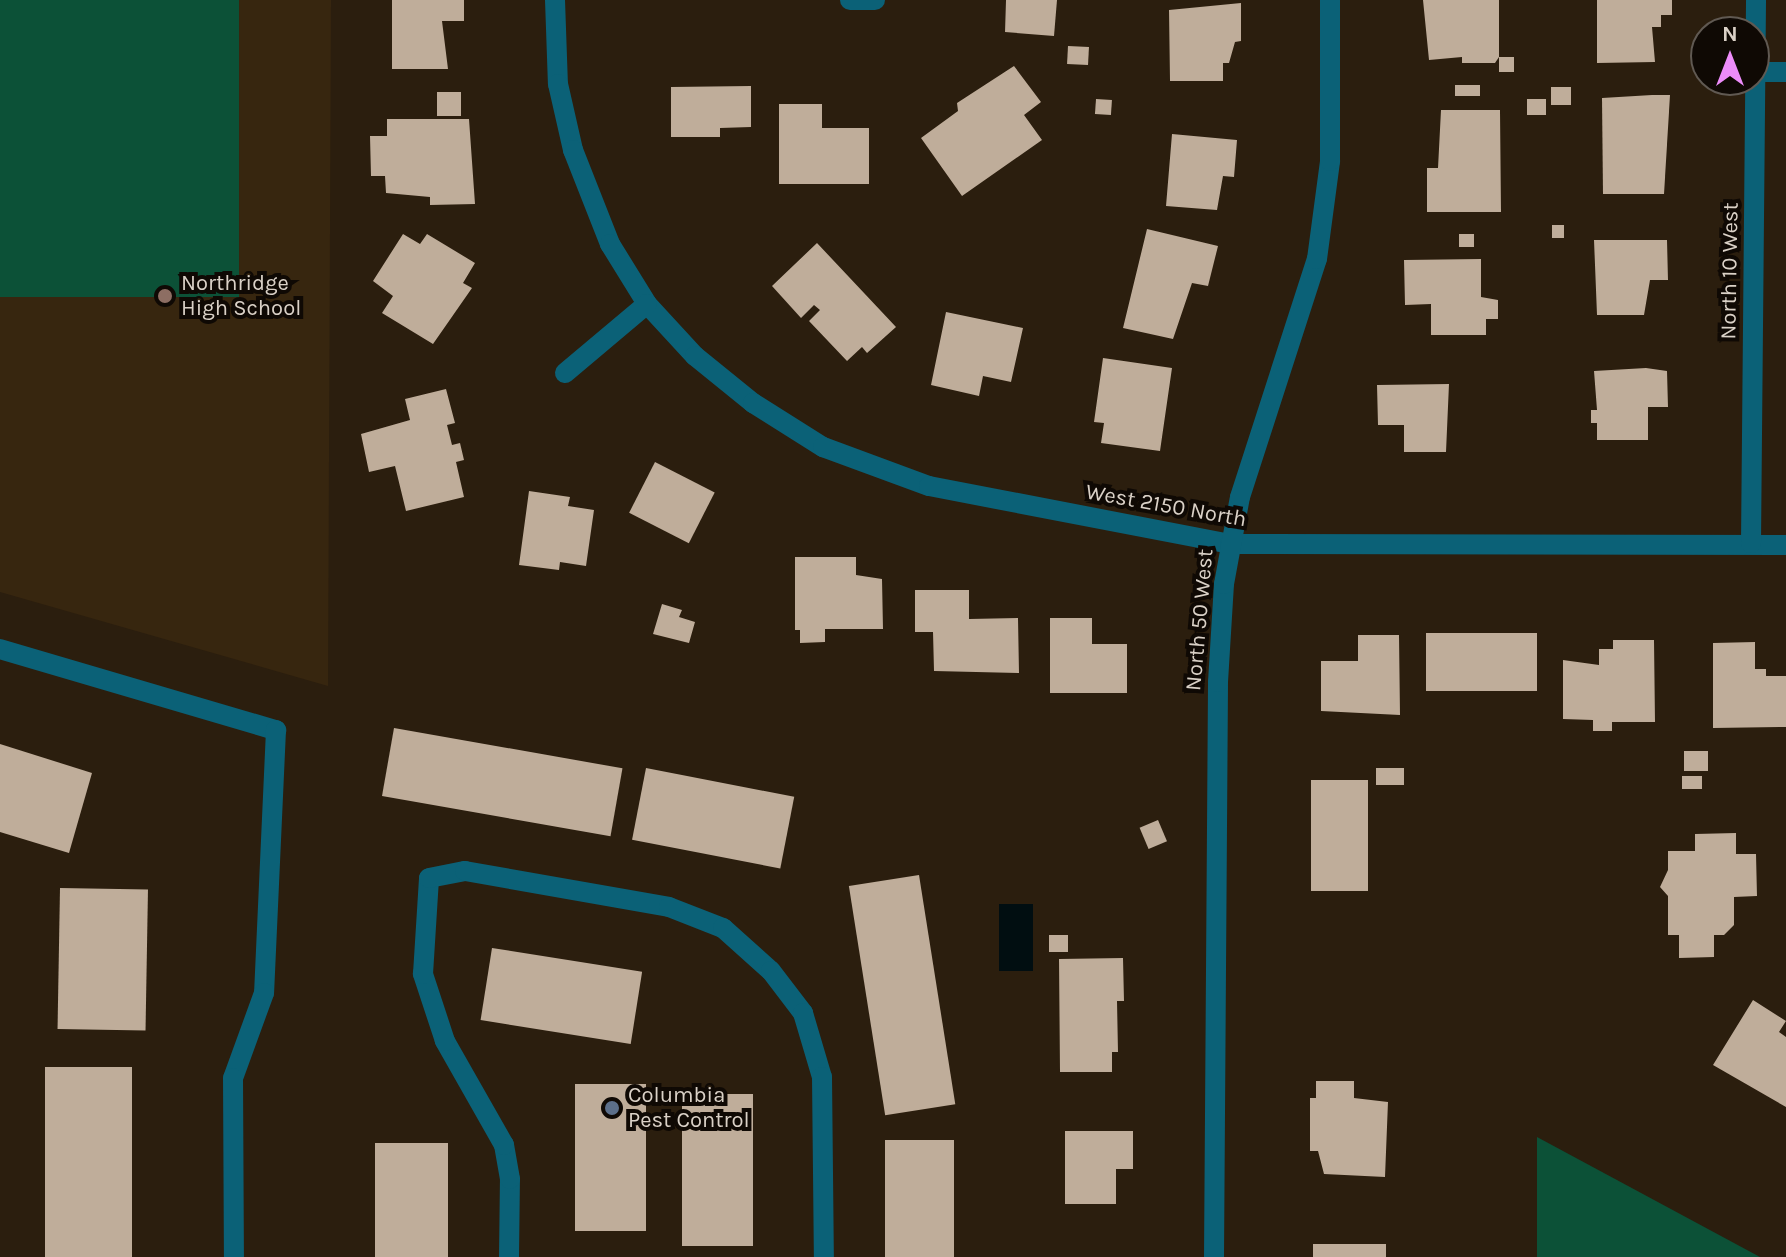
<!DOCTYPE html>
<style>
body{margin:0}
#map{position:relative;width:1786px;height:1257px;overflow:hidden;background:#2b1e0e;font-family:Karla,sans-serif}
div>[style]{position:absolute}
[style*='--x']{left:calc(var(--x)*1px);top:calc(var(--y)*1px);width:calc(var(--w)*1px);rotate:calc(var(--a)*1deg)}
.built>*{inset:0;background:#37260f}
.green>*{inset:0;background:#0c5137;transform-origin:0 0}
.water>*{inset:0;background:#010e11;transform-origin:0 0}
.building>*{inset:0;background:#bfad9a;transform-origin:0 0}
.service>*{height:20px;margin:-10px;padding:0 10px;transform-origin:10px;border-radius:10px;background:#0b6177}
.minor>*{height:20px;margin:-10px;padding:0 10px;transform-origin:10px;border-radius:10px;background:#0b6177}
.dots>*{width:22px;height:22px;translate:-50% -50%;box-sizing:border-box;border:4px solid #0f0904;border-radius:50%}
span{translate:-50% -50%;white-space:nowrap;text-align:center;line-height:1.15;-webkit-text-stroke:8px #0f0904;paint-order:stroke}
.street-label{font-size:22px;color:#dad1c7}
.poi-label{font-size:22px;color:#dad1c7}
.left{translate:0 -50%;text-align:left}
.north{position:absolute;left:1690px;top:16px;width:80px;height:80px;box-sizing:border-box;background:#0f0904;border:2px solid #605952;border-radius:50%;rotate:0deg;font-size:22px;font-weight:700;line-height:32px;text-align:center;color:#dad1c7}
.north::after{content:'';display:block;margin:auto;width:28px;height:36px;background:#ed8cfa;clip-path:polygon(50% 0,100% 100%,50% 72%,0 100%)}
</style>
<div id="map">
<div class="built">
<i style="clip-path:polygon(0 0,331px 0,328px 686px,0 592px)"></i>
</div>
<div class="green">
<i style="left:0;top:0;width:239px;height:297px"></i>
<i style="clip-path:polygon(1537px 1137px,1760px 1257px,1537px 1257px)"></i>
</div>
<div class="water">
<i style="left:999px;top:904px;width:34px;height:67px"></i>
</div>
<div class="building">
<i style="clip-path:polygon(392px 0,464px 0,464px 21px,442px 21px,448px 69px,392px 69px)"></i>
<i style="clip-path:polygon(1006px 0,1057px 0,1054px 36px,1005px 32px)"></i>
<i style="clip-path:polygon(1423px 0,1499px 0,1499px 57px,1495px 63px,1462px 63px,1462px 57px,1429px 60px)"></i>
<i style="clip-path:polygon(1597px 0,1672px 0,1672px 15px,1661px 15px,1661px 27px,1652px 27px,1655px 62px,1597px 63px)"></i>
<i style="clip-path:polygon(1241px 3px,1241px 41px,1235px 42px,1229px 63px,1223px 63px,1223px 81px,1170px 81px,1169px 10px)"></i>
<i style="left:1068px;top:46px;width:21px;height:18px;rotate:3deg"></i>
<i style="left:1499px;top:57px;width:15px;height:15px"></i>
<i style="clip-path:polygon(1014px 66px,1041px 102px,1024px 115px,1042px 140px,962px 196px,921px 138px,958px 111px,957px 103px)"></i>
<i style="left:1455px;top:85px;width:25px;height:11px"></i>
<i style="clip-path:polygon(751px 86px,751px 127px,720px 128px,720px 137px,671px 137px,671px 87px)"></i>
<i style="left:1551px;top:87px;width:20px;height:18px"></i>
<i style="left:437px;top:92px;width:24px;height:24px"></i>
<i style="clip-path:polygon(1652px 95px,1670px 95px,1664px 194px,1603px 194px,1602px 98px)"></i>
<i style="left:1096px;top:99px;width:16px;height:15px;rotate:4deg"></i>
<i style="left:1527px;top:99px;width:19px;height:16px"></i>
<i style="clip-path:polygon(779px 104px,822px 104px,822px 128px,869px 128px,869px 184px,779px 184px)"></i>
<i style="clip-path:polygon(1441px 110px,1500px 110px,1501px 212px,1427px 212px,1427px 168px,1438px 168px)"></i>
<i style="clip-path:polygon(387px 119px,469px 119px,475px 204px,430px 205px,430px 197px,386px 193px,385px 176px,371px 176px,370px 136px,387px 136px)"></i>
<i style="clip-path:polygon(1172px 134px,1237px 140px,1234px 177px,1223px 176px,1217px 210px,1166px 206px)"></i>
<i style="left:1552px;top:225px;width:12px;height:13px"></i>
<i style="clip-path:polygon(1147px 229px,1218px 246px,1208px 286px,1192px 283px,1173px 339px,1123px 328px)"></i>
<i style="clip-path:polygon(403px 234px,420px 244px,427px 234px,475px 263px,463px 283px,472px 288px,433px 344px,382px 313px,393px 296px,373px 281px)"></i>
<i style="left:1459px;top:234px;width:15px;height:13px"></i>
<i style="clip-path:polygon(1594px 240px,1667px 240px,1668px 280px,1650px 280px,1644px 315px,1597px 315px)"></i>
<i style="clip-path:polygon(817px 243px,896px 327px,867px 353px,862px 347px,847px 361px,809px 321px,820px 310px,814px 305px,801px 318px,772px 286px)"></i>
<i style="clip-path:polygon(1481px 259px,1481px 297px,1498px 300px,1498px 319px,1486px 319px,1486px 335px,1431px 335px,1431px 304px,1405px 305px,1404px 260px)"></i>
<i style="clip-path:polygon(946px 312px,1023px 328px,1011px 382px,983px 376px,979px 396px,931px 385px)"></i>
<i style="clip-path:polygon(1103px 358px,1172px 368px,1160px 451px,1101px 443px,1104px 423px,1094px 422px)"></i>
<i style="clip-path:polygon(1646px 368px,1667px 371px,1668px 407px,1648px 407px,1648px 440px,1597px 440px,1597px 423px,1591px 423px,1591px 410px,1597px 410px,1594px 371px)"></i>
<i style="clip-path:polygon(1449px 384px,1446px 452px,1404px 452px,1404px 425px,1378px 425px,1377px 385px)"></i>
<i style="clip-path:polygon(446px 389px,455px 423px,447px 425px,452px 445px,460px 443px,464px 460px,456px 462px,464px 497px,406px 511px,395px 466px,369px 472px,361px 434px,410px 420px,405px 399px)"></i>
<i style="left:655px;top:462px;width:67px;height:57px;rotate:27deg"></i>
<i style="clip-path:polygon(529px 491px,570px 497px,568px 506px,594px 510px,586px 566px,560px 562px,559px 570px,519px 565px)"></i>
<i style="clip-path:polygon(795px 557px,856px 557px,856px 575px,882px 579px,883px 629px,825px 629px,825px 642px,800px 643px,800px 630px,795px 630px)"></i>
<i style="clip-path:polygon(915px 590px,969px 590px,969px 619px,1018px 618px,1019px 673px,934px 671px,933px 632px,915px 632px)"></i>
<i style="clip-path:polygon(662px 604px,682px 610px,679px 617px,695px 622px,689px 643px,653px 634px)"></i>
<i style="clip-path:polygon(1050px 618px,1092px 618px,1092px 644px,1127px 644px,1127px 693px,1050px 693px)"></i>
<i style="left:1426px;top:633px;width:111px;height:58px"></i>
<i style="clip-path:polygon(1358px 635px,1399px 635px,1400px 715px,1321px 711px,1321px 661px,1358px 661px)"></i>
<i style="clip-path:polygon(1613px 640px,1654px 640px,1655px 722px,1612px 722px,1612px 731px,1593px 731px,1593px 720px,1563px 719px,1563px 660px,1599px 665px,1599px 649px,1613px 649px)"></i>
<i style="clip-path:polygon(1755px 642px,1755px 669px,1766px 669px,1766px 676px,1786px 676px,1786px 727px,1713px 728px,1713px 643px)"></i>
<i style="left:394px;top:728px;width:232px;height:69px;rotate:10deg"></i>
<i style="clip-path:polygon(0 744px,92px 773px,69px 853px,0 832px)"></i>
<i style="left:1684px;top:751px;width:24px;height:20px"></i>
<i style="left:646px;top:768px;width:151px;height:73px;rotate:11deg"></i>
<i style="left:1376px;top:768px;width:28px;height:17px"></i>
<i style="left:1682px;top:776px;width:20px;height:13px"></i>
<i style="left:1311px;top:780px;width:57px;height:111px"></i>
<i style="left:1158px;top:820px;width:23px;height:20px;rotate:67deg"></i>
<i style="clip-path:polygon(1736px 833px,1736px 854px,1756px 854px,1757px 896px,1734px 897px,1734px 925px,1724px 935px,1714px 935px,1714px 957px,1679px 958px,1679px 935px,1668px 935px,1668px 896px,1660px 887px,1668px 870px,1668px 851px,1695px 851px,1695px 834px)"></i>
<i style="left:919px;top:875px;width:232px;height:71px;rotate:81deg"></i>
<i style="left:60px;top:888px;width:88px;height:141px;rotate:1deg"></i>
<i style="left:1049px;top:935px;width:19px;height:17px"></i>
<i style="left:492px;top:948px;width:152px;height:73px;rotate:9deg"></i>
<i style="clip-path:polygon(1123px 958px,1124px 1001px,1117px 1001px,1118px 1052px,1112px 1052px,1112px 1072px,1060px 1072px,1059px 959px)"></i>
<i style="clip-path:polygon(1753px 1000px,1786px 1021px,1779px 1032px,1786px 1037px,1786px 1107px,1713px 1065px)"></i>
<i style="left:132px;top:1067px;width:190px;height:87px;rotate:90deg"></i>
<i style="clip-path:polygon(1316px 1081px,1354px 1081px,1354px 1098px,1388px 1102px,1385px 1177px,1324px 1174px,1318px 1151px,1310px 1151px,1310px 1098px,1316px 1098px)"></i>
<i style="left:575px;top:1084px;width:71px;height:147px"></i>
<i style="left:682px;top:1094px;width:71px;height:152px"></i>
<i style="clip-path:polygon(1065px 1131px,1133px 1131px,1133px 1169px,1116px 1169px,1116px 1204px,1065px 1204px)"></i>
<i style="left:954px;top:1140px;width:117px;height:69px;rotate:90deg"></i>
<i style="left:375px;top:1143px;width:73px;height:114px"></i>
<i style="left:1313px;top:1244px;width:73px;height:13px"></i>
</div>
<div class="service">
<i style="--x:0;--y:649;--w:288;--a:16.4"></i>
<i style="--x:276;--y:730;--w:263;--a:92.6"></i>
<i style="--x:264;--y:993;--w:90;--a:110"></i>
<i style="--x:233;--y:1078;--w:179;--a:89.7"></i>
<i style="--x:509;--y:1257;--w:78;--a:-89.3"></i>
<i style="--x:510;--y:1179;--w:35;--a:-100"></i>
<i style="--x:504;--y:1145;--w:120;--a:-119.6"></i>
<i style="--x:445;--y:1041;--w:71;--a:-108.2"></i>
<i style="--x:423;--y:974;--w:96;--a:-86.4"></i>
<i style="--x:429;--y:878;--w:37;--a:-11"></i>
<i style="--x:465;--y:871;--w:207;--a:10"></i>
<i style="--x:669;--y:907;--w:58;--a:21.3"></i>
<i style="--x:723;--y:928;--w:64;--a:41.9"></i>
<i style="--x:771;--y:971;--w:53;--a:52.7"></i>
<i style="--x:803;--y:1013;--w:67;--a:73.5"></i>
<i style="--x:822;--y:1077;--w:180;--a:89.4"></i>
</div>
<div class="minor">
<i style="--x:555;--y:0;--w:84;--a:88"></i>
<i style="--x:558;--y:84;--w:68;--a:77.2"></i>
<i style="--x:573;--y:150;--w:101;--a:68.5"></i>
<i style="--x:610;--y:244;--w:70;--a:58.3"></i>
<i style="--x:647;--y:304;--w:71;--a:47.3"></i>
<i style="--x:695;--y:356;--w:75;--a:39"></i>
<i style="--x:753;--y:403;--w:83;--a:32.2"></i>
<i style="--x:823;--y:447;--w:113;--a:20.2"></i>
<i style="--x:929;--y:486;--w:307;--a:10.9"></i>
<i style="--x:1230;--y:544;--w:556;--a:0.1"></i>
<i style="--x:850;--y:0;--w:25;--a:0"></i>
<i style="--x:1756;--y:72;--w:30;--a:0"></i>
<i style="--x:565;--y:373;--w:107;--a:-40.1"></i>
<i style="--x:1751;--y:543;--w:543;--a:-89.47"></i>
<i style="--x:1214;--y:1257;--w:575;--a:-89.6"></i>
<i style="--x:1218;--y:682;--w:98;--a:-86.5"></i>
<i style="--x:1224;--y:584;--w:88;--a:-79.6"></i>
<i style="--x:1240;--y:497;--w:250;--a:-72.1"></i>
<i style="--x:1317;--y:259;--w:99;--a:-82.4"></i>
<i style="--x:1330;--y:161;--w:161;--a:-90"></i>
</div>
<div class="dots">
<i style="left:165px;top:296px;background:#8d6e63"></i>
<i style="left:612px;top:1108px;background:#5c6f8a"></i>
</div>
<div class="street-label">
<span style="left:1730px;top:271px;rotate:-89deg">North 10 West</span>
<span style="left:1166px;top:506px;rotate:10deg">West 2150 North</span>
<span style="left:1200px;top:620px;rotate:-85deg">North 50 West</span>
</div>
<div class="poi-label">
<span class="left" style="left:181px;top:296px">Northridge<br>High School</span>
<span class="left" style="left:628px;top:1108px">Columbia<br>Pest Control</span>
</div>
<div class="north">N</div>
</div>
